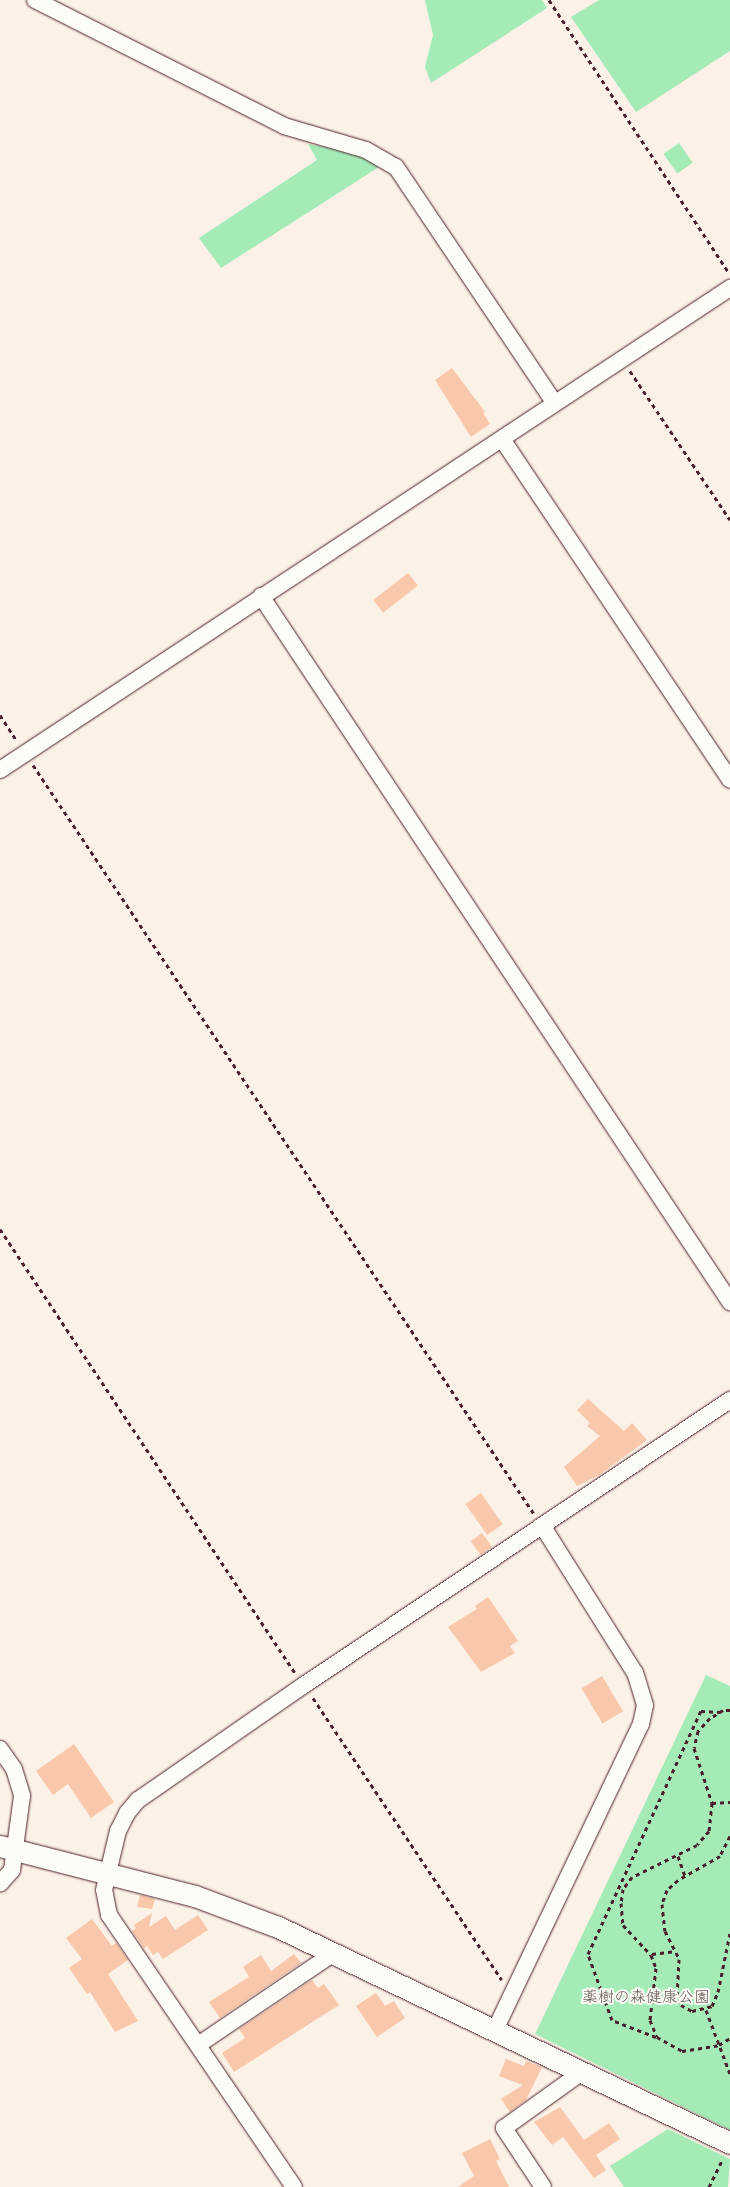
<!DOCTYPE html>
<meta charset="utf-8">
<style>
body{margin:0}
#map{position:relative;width:730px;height:2187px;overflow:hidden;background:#fcf1e7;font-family:Delius,"Klee One",sans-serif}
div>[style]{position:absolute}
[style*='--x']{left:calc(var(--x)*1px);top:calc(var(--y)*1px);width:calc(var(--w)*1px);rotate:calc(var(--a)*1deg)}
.green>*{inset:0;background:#a5ebb7;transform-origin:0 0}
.building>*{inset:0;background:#f9c7a9;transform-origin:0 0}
.path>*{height:3px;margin-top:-1.5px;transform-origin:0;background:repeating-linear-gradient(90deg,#4a1f2b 0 4px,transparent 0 8px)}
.roads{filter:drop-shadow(0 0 1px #4a1f2b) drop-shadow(0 0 1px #4a1f2b)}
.minor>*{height:16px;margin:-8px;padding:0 8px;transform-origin:8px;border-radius:8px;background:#fdfcf7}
.tertiary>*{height:21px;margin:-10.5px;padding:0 10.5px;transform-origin:10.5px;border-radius:10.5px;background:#fdfcf7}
span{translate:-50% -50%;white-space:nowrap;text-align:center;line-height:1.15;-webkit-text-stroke:4px #fdfcf7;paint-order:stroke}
.park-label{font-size:16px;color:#61524e}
</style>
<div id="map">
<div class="green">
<i style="clip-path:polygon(425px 0,542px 0,547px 8px,431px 83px,425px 67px,433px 35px)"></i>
<i style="clip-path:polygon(599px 0,730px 0,730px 51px,636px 112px,571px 17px)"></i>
<i style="left:679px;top:143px;width:24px;height:19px;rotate:55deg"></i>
<i style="clip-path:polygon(308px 144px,357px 153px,382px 165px,221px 268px,199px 238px,317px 160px)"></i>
<i style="clip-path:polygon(706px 1675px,730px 1686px,730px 2130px,535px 2034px)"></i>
<i style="clip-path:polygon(668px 2129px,730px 2159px,728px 2187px,624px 2187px,610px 2166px)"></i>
</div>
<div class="building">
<i style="clip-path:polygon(452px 368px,485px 412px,483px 413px,490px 424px,471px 437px,435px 380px)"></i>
<i style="left:408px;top:573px;width:16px;height:44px;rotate:52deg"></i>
<i style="clip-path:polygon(588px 1399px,624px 1431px,632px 1423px,647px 1440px,599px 1475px,577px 1486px,564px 1467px,600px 1436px,587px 1426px,590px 1423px,577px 1410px)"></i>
<i style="left:481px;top:1493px;width:38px;height:19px;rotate:55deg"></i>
<i style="left:482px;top:1533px;width:17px;height:14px;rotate:54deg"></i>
<i style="clip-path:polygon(488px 1597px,518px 1641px,510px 1646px,515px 1653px,481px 1672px,448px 1627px,477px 1609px,475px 1606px)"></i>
<i style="left:602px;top:1676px;width:41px;height:24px;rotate:59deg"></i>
<i style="clip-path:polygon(74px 1744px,114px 1802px,91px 1818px,68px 1784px,53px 1795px,36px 1771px)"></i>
<i style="clip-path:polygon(140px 1895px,155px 1899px,152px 1909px,137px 1907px)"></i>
<i style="clip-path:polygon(152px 1913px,149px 1927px,166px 1916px,175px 1930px,198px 1915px,208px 1930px,163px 1959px,158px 1952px,153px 1955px,147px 1946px,144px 1948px,132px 1931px,136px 1928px,134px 1925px)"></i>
<i style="clip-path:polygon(92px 1919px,112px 1946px,116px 1943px,128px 1960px,108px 1974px,138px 2021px,115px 2032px,90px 1992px,87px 1994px,69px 1968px,82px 1959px,66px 1938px)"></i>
<i style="clip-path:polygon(294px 1954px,301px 1963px,220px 2018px,209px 2002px,249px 1977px,243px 1967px,261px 1955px,271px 1971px)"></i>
<i style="clip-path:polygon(312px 1980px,318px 1988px,324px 1984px,339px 2005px,234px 2072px,222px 2053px,245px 2038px,239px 2029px)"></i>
<i style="clip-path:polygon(376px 1993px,385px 2006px,394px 2001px,405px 2018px,377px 2037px,356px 2006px)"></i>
<i style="clip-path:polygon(506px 2059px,524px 2066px,526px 2061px,542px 2067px,526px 2100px,510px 2112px,501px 2099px,523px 2085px,499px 2076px)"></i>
<i style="clip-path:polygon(560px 2107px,584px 2140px,609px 2123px,620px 2139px,596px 2155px,606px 2170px,594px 2178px,563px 2137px,552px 2145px,534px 2122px)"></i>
<i style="clip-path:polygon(490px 2139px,500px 2159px,496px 2161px,509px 2187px,458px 2187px,474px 2176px,462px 2153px)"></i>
</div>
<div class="path">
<i style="--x:549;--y:0;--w:327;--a:56.6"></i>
<i style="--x:630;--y:371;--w:179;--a:56.1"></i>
<i style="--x:0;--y:715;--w:31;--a:57"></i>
<i style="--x:33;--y:765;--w:901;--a:56.22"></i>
<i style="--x:0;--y:1229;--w:533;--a:56.4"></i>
<i style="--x:313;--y:1698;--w:339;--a:56.2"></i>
<i style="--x:730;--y:1710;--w:7;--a:180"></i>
<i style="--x:723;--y:1710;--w:15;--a:148"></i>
<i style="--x:710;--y:1718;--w:18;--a:133"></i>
<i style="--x:698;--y:1731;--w:17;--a:103"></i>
<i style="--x:694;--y:1748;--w:58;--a:71.9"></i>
<i style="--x:712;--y:1803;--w:28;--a:96"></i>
<i style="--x:709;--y:1831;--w:18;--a:131"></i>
<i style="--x:697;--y:1845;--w:72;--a:153.8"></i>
<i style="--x:632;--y:1877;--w:15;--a:127"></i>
<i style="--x:623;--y:1889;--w:14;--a:98"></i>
<i style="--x:621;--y:1903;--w:22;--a:85"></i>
<i style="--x:623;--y:1925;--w:41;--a:47"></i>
<i style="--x:651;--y:1955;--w:14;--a:69"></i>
<i style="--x:656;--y:1968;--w:52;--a:96.6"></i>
<i style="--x:650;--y:2020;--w:18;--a:68"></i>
<i style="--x:657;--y:2037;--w:29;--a:29"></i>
<i style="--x:682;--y:2051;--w:37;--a:-9"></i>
<i style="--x:719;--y:2045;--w:13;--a:-32"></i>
<i style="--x:712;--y:1803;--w:18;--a:-3"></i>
<i style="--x:730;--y:1836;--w:22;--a:117"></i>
<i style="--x:720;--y:1856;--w:48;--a:150.3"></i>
<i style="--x:678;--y:1880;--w:15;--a:138"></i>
<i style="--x:667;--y:1890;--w:15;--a:110"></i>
<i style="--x:662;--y:1904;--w:27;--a:84"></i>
<i style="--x:665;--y:1931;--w:31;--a:63"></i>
<i style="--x:679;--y:1959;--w:33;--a:93"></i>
<i style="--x:677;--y:1992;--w:14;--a:73"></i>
<i style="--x:681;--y:2005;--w:13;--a:29"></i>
<i style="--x:692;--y:2011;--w:21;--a:-14"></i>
<i style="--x:712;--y:2006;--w:15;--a:-67"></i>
<i style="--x:718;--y:1992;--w:60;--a:-78.5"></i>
<i style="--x:678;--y:1856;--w:21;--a:71"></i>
<i style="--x:652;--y:1954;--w:24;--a:-7"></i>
<i style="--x:706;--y:2010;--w:68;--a:69.4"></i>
<i style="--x:656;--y:2037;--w:47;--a:-158.9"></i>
<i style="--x:612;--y:2020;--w:70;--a:-110"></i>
<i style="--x:588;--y:1954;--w:268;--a:-65.1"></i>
<i style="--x:701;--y:1711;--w:19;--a:3"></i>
<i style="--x:709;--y:2187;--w:30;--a:-64"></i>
</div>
<div class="roads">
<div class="minor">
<i style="--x:35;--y:0;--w:279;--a:26.8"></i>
<i style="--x:284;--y:126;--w:85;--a:16.3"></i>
<i style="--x:366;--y:150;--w:34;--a:30"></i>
<i style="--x:396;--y:167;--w:283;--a:56.1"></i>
<i style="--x:502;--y:439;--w:410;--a:56.2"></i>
<i style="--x:261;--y:596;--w:848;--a:56.4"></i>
<i style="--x:0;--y:770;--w:875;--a:-33.44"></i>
<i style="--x:0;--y:1749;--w:24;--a:55"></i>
<i style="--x:14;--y:1769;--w:28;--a:73"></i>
<i style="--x:22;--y:1796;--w:75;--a:97.7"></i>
<i style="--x:12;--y:1870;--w:18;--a:131"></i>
<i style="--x:495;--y:2030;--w:339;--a:-64.5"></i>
<i style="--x:641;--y:1724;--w:19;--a:-78"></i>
<i style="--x:645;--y:1705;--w:34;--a:-107"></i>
<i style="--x:635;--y:1673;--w:173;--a:-122.2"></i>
<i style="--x:198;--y:2045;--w:164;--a:-34.1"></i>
<i style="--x:294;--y:2187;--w:329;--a:-124.2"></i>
<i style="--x:109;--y:1915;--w:25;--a:-101"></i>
<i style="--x:104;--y:1890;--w:61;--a:-76.7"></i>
<i style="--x:118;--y:1831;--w:20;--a:-63"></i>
<i style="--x:127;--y:1813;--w:17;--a:-50"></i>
<i style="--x:138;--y:1800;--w:202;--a:-34.7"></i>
<i style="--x:304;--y:1685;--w:513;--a:-33.78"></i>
<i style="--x:543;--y:2187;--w:71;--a:-123.5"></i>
<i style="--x:504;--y:2128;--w:96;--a:-35.7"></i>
</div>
<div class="tertiary">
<i style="--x:0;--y:1846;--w:201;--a:14.4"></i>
<i style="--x:195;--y:1896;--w:89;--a:20.5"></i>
<i style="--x:278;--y:1927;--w:501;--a:25.54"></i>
</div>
</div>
<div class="park-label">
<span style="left:646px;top:1996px">薬樹の森健康公園</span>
</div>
</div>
